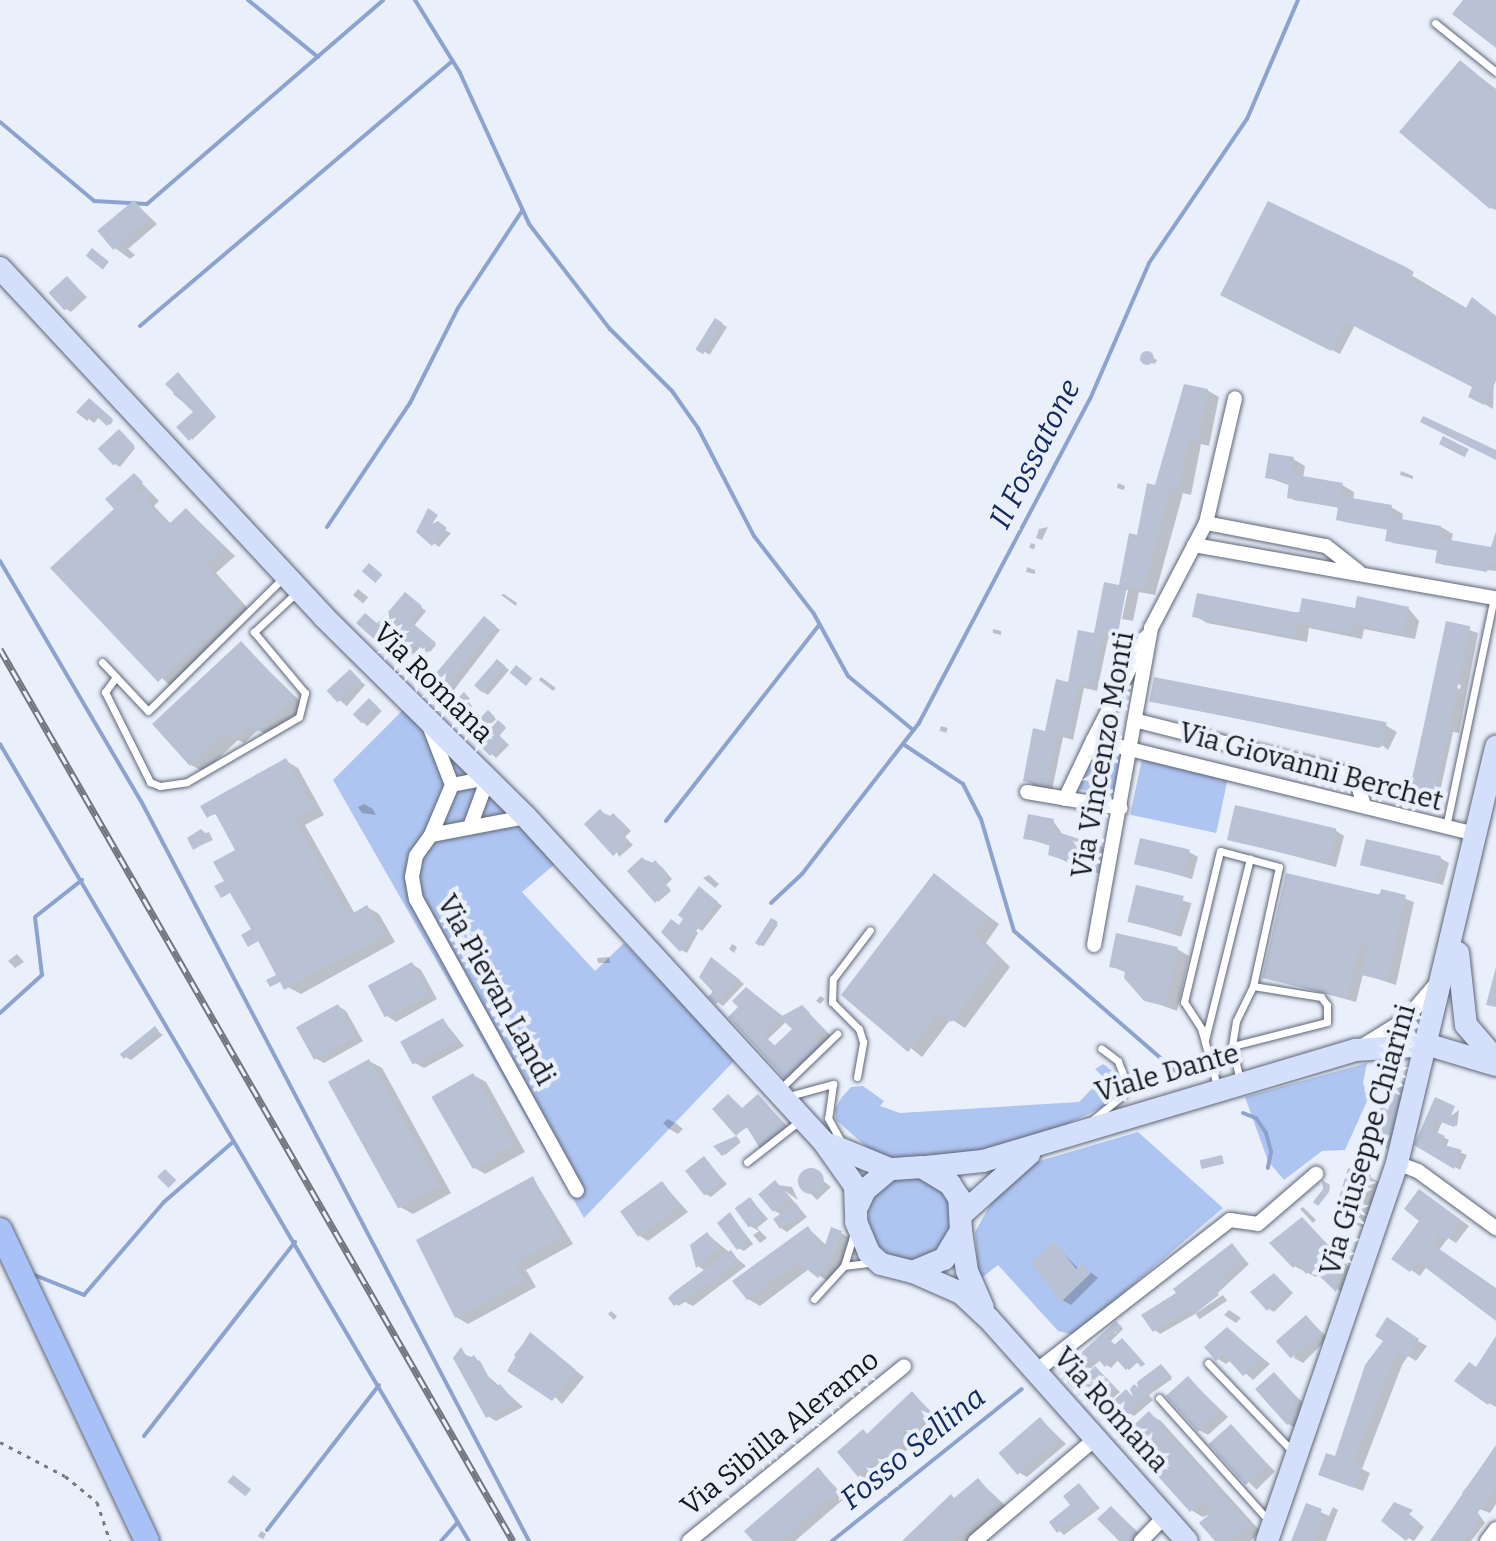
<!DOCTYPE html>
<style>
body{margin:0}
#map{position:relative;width:1496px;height:1541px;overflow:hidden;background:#eaf0fb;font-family:Bitter,serif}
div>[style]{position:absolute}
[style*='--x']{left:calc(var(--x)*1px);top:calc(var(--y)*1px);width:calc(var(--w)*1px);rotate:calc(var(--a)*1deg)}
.green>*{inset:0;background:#afc5f1;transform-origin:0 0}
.round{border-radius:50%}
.shadow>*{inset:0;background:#0003;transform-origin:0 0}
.stream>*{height:4px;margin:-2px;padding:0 2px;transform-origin:2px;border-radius:2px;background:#8ca2cf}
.building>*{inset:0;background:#b9c2d5;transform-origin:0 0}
.path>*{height:3px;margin-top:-1.5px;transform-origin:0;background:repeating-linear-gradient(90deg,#757a82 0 4px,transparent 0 10px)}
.roads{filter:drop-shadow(0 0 2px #5d6576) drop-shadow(0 0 2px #5d6576)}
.lane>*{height:7px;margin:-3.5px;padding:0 3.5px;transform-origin:3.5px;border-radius:3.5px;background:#fff}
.street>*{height:14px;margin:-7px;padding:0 7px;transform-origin:7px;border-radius:7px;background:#fff}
.secondary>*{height:22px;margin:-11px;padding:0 11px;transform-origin:11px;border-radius:11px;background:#d4e0fb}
.primary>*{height:24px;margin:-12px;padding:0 12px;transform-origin:12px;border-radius:12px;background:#a8c2f7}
.rail>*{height:7px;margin-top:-3.5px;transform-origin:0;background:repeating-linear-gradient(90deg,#eaf0fb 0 12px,#71767e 0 24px);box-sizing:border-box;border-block:2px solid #71767e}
span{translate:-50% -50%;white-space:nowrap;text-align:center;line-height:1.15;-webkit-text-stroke:8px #eaf0fb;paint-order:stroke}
.street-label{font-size:28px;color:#13171d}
.water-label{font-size:30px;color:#132a60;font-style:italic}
</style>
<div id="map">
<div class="green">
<i style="clip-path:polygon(410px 703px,488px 778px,554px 865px,522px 892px,595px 971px,624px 943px,735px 1060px,584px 1218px,333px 780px)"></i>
<i style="clip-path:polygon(1096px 750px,1123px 756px,1113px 795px,1078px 789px)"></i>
<i style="left:1142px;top:759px;width:88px;height:57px;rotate:12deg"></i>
<i style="clip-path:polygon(1367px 1063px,1363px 1083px,1368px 1099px,1345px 1150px,1322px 1151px,1284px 1180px,1268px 1161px,1245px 1097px)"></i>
<i style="clip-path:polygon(1103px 1064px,1119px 1076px,1116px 1094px,1107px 1105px,1065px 1125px,958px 1157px,915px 1162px,877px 1156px,836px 1120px,835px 1109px,842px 1097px,851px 1087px,863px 1086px,884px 1101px,880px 1106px,900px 1113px,1079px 1102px,1103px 1077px,1095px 1069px)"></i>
<i style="clip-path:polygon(1138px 1132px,1223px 1208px,1074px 1335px,1058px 1331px,998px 1265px,979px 1280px,975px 1232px,997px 1193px,1022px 1166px)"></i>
<i class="round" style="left:868px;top:1176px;width:84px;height:84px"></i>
</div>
<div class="shadow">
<i style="clip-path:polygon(1460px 62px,1496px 89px,1496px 210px,1491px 208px)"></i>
<i style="clip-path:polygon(134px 202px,157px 224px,128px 249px,135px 255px,130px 259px,115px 248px)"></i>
<i style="clip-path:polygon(1381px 257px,1468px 309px,1496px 317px,1493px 409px,1471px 396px,1475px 387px,1355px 325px,1340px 354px,1231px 299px)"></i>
<i style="clip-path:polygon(67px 278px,87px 297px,71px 312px,66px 309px)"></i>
<i style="left:716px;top:320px;width:13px;height:33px;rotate:32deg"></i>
<i style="clip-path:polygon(1144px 352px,1157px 360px,1155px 364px,1140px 360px)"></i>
<i style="clip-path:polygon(180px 375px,216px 417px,192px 440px,195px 412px,173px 394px)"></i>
<i style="clip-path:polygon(1207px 390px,1219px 397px,1209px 446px,1201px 444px,1191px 495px,1183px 493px,1155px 595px,1139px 592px,1133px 621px,1122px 619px,1128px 590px,1124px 590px,1117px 625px,1121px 642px,1108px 639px,1097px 691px,1084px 688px,1073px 740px,1063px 737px,1052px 790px,1037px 787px,1025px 780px,1120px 587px,1157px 487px)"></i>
<i style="clip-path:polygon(79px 411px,103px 412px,113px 421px,110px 425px,99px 417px,94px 423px)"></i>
<i style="clip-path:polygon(122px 433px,135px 448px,120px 467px,115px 464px)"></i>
<i style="clip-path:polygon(1293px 459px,1305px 466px,1303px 478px,1342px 485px,1354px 492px,1353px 501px,1391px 507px,1403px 514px,1402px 521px,1441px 527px,1453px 534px,1451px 542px,1490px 549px,1496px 536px,1496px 571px,1443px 565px,1437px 561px,1439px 551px,1393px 543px,1388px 540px,1389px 530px,1344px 522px,1338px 519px,1340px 508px,1294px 500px,1289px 497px,1291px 486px,1267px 477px)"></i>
<i style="clip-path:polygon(1401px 471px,1413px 476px,1413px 479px,1400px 475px)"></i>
<i style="clip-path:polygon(134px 475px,159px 501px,154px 506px,172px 525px,187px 510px,235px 556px,216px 573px,252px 613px,172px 688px,53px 568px,117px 509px)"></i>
<i style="clip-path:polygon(1118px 483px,1125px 486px,1124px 490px,1117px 488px)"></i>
<i style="clip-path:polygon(427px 522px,451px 533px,439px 547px,418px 532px)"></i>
<i style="clip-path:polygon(1048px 527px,1042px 540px,1036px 538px,1039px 529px)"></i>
<i style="left:1031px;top:543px;width:5px;height:5px;rotate:22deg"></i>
<i style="clip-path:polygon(1027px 567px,1035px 570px,1035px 574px,1026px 572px)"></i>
<i style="left:358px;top:589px;width:13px;height:8px;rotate:39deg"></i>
<i style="clip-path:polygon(504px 594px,517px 603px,516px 606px,501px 595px)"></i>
<i style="clip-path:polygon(405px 595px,426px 611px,414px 626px,436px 645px,430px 652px,422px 645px,412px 656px,398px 645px,392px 651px,376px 624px)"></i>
<i style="clip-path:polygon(1408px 608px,1419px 621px,1415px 639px,1364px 629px,1362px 639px,1309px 628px,1307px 642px,1207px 623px,1195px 616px)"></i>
<i style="clip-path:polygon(490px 622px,500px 630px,444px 703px,438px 700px,429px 692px)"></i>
<i style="clip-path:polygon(evenodd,1448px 623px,1478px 633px,1459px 733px,1453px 732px,1436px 810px,1407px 800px,1448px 623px,1445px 681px,1461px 685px,1460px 689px,1445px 685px,1445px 681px)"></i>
<i style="clip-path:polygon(993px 629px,1001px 631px,1001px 635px,993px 633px)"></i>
<i style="clip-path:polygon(241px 644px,305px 706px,271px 737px,258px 730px,244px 743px,238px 740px,204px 772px,191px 765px)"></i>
<i style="clip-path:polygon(502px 664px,509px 670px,488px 695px,483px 692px)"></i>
<i style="left:350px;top:672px;width:20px;height:28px;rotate:41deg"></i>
<i style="clip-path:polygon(541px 677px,556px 688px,553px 691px,539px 680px)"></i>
<i style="clip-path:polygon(464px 695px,481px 719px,488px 712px,496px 719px,489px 726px,492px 729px,501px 723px,506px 728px,499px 736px,509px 745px,496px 758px,449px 711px)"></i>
<i style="left:370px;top:700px;width:16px;height:21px;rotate:43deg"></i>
<i style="clip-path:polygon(1167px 704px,1385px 725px,1397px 732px,1388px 750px,1382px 745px,1379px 748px)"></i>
<i style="left:941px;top:726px;width:7px;height:5px;rotate:16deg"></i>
<i style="clip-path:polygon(286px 761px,298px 768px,324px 815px,305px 825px,355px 914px,367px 907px,379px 914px,395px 942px,301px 994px,288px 987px,238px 851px,217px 814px,208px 816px)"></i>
<i style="clip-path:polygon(364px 804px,373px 809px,376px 815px,362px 813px,358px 807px)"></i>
<i style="clip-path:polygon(600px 812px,619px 819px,631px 831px,625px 837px,633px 845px,619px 857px)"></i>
<i style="clip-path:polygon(1053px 821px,1061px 832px,1059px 842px,1104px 850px,1107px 875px,1083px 870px,1050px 854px,1051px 846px,1025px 838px)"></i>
<i style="clip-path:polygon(1335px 830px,1344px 836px,1336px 867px,1229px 839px)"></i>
<i style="clip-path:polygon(209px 832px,213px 840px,195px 848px,189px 839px)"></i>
<i style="clip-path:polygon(1189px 852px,1198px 857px,1192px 879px,1136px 863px)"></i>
<i style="clip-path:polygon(1440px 858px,1449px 863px,1443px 885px,1363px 864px)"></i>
<i style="clip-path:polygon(643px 859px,661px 866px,672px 879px,666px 885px,671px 891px,658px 902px)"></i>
<i style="clip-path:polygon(709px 875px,719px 884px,715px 888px,703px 878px)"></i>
<i style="clip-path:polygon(935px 876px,999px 924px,986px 943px,1010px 967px,965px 1028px,951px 1019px,922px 1057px,843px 994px)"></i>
<i style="left:1138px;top:887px;width:56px;height:35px;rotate:17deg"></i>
<i style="clip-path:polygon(1383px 891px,1414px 902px,1396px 985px,1363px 974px,1356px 1002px,1264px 977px)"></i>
<i style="clip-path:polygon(705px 892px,722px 906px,702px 931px,691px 924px,698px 933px,687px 953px,681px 950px,680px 927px)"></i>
<i style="left:772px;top:921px;width:7px;height:26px;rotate:34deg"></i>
<i style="clip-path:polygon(732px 944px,737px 947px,734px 953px,729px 949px)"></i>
<i style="clip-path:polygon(1177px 949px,1189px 956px,1177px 1011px,1145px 999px,1127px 973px,1111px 966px)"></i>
<i style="clip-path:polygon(17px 954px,24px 962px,15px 968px,8px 961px)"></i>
<i style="clip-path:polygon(609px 957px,610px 963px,598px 963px,597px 958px)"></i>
<i style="clip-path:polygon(717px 962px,744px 984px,723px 1006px,711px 997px)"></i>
<i style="clip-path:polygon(412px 964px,421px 970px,437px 999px,396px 1022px,387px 1016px)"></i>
<i style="clip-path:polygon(evenodd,755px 995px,784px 1017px,804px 1008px,831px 1036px,791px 1081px,740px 1007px,755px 995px,788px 1020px,795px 1029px,776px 1047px,768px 1039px,788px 1020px)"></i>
<i style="clip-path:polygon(820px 996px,825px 999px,820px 1004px,816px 1001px)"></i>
<i style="clip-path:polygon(338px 1006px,346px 1011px,363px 1041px,324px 1063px,315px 1058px)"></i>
<i style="clip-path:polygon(443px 1020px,464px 1046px,424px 1068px,415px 1063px)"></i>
<i style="clip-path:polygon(155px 1029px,163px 1035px,131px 1060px,126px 1057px)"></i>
<i style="clip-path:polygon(369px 1061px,382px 1068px,451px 1193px,413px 1214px,400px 1207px)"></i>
<i style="clip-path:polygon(473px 1075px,486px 1082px,525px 1152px,485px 1174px,473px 1167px)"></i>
<i style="clip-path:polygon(729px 1096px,744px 1110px,758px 1096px,791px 1130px,772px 1148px,762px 1148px,749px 1126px,737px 1134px)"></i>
<i style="clip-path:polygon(1436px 1099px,1448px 1118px,1459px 1110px,1457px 1126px,1442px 1122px,1437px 1134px,1449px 1140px,1446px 1147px,1467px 1155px,1460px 1170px,1417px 1144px)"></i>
<i style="clip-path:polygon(1383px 1109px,1377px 1145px,1375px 1150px,1364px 1145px)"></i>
<i style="clip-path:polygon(668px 1119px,677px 1124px,683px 1129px,678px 1134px,669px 1129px,663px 1123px)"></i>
<i style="clip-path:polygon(736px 1138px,741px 1142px,725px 1155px,716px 1146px)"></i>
<i style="clip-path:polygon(704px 1159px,727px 1184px,711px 1197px,705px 1194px)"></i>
<i style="clip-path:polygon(812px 1172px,831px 1187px,817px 1200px,797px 1180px)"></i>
<i style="clip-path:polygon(1370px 1177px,1379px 1182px,1365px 1228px,1335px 1217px)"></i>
<i style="clip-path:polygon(533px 1178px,573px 1244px,526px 1270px,536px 1287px,468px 1324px,456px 1317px)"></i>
<i style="clip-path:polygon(662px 1183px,688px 1212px,648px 1241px,640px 1236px)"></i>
<i style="clip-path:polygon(778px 1185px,792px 1187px,798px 1200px,785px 1191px,807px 1217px,787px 1232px,782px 1229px,782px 1215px,773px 1210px)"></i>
<i style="clip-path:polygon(1428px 1197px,1469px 1226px,1456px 1243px,1448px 1238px,1439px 1250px,1496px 1290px,1496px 1317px,1427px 1266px,1420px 1276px,1394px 1258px,1421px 1220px)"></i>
<i style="clip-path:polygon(750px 1199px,768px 1219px,757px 1228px,767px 1238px,760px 1243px,753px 1235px,759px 1231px,750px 1226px)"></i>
<i style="clip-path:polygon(1303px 1207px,1316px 1220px,1313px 1223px,1300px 1209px)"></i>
<i style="clip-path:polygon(731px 1215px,753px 1244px,744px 1251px,738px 1248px)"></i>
<i style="clip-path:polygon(1302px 1220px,1349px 1267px,1342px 1293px,1320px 1274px,1316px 1277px,1294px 1266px)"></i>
<i style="clip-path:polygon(808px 1228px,827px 1246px,841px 1233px,853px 1240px,831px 1283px,809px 1269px,760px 1306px,748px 1299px)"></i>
<i style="clip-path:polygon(707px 1234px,746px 1266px,693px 1306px,685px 1302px,678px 1306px,671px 1298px,683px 1300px,677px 1292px,705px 1271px,698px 1266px)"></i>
<i style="clip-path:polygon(1054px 1244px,1079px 1269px,1083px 1266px,1098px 1278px,1071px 1305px,1062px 1300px)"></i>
<i style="clip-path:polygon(1232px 1246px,1249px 1264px,1195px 1314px,1160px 1334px,1155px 1330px,1179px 1293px)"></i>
<i style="clip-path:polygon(1275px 1276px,1293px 1293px,1274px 1312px,1269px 1309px)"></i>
<i style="left:1223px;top:1295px;width:7px;height:33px;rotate:56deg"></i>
<i style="clip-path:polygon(1229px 1310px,1241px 1318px,1236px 1323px,1224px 1315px)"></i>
<i style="clip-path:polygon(611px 1311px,617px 1316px,614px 1320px,608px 1314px)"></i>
<i style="clip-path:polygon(1306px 1317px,1328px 1338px,1303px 1363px,1294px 1358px)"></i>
<i style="clip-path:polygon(1118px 1324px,1123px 1329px,1111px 1341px,1119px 1349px,1124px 1341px,1146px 1365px,1139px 1361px,1129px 1370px,1119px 1359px,1111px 1368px,1101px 1360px,1092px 1367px,1120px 1392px,1099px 1410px,1062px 1373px,1110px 1329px,1117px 1334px,1112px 1327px)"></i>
<i style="clip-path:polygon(1227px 1329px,1270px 1364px,1253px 1380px,1231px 1360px,1226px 1364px,1218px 1359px)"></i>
<i style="clip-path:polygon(530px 1335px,584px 1377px,562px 1404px,514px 1355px)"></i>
<i style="clip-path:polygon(1409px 1336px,1427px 1346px,1416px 1361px,1408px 1356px,1402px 1365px,1362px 1469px,1370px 1473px,1363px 1491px,1320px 1474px,1336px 1459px,1386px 1341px)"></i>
<i style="clip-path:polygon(1496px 1339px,1496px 1407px,1489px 1403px,1477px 1369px)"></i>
<i style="clip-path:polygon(464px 1354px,480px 1361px,488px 1376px,523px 1407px,496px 1421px,488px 1416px)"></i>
<i style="clip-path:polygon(1163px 1368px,1172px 1379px,1149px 1395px,1153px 1400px,1134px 1416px,1129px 1413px,1126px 1392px,1135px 1398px)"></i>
<i style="clip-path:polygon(1274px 1374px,1307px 1407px,1297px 1429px,1288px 1424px)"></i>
<i style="clip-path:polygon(1188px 1378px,1228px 1417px,1208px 1435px,1199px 1430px)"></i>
<i style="clip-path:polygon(912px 1393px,939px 1419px,914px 1441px,904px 1435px,912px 1446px,868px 1480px,859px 1475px,863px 1432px,869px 1435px)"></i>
<i style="clip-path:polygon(1149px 1414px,1161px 1421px,1261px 1532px,1250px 1541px,1218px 1541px,1215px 1512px,1203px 1517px,1191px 1510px,1167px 1460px,1158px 1467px,1146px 1460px)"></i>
<i style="clip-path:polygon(1041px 1420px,1066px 1444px,1027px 1477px,1018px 1472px)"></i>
<i style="left:1232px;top:1427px;width:62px;height:26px;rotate:46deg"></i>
<i style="clip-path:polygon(1496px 1448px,1496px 1504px,1490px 1513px,1474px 1507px,1485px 1523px,1471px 1541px,1433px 1541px,1470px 1508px,1458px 1499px,1467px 1500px,1462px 1493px)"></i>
<i style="clip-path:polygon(818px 1470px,846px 1497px,795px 1541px,755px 1541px)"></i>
<i style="clip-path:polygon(978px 1480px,1009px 1509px,972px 1541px,907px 1541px)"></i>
<i style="clip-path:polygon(1079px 1486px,1100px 1508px,1064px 1535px,1051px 1523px,1073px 1505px)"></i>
<i style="clip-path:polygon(1308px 1506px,1329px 1516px,1333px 1507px,1338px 1510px,1326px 1541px,1293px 1541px)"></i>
<i style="clip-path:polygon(1112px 1508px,1141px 1535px,1136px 1541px,1122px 1541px)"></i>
<i style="clip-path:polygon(1407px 1513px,1424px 1527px,1414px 1541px,1388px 1527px)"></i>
<i style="left:261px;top:1531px;width:6px;height:6px;rotate:31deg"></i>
</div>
<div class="stream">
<i style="--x:248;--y:0;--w:90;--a:39.2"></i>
<i style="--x:415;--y:0;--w:86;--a:58.3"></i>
<i style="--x:460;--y:73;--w:166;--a:65.4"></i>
<i style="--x:529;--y:224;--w:133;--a:52.4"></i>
<i style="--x:610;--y:329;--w:88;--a:45"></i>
<i style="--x:672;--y:391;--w:45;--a:54.9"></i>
<i style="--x:698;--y:428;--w:122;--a:62.6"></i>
<i style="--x:754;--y:536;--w:98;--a:52.4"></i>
<i style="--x:814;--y:614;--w:71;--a:61.3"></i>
<i style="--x:848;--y:676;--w:85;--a:39.7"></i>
<i style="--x:0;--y:122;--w:123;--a:40"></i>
<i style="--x:94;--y:201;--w:53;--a:3.2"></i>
<i style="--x:147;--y:204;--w:312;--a:-40.8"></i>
<i style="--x:140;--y:326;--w:410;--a:-40.3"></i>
<i style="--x:327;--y:527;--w:149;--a:-56.2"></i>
<i style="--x:410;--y:403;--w:106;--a:-63.2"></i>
<i style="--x:458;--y:308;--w:116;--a:-56.6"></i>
<i style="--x:0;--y:561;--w:278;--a:59.6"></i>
<i style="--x:141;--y:801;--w:836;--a:62.33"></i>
<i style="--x:0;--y:744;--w:925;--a:59.53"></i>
<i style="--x:903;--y:744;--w:72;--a:33.7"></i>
<i style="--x:963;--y:784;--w:39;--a:63"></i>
<i style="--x:981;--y:819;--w:117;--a:73.6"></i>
<i style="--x:1014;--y:931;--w:216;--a:40.9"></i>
<i style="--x:666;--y:821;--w:249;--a:-52"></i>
<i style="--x:771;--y:903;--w:42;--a:-43.1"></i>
<i style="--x:802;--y:874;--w:191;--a:-52.2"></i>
<i style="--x:919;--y:723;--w:366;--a:-62.2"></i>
<i style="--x:1090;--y:399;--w:148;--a:-66.5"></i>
<i style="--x:1149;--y:263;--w:174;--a:-55.8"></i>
<i style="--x:1247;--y:119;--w:129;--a:-66.8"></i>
<i style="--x:0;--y:1013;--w:57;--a:-42.1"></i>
<i style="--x:42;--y:975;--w:58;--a:-96.9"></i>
<i style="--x:35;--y:917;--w:60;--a:-38.2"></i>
<i style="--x:1243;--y:1113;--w:14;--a:21"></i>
<i style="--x:1256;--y:1118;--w:18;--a:56"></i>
<i style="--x:1266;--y:1133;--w:20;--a:75"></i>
<i style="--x:1271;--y:1152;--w:16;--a:101"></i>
<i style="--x:32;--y:1274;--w:56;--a:22"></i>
<i style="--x:84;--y:1295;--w:123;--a:-49.3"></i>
<i style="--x:164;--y:1202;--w:91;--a:-41"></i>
<i style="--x:144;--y:1436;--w:246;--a:-52.1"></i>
<i style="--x:267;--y:1530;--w:183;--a:-52.3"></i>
<i style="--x:441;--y:1541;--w:25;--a:-48"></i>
<i style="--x:832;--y:1541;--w:243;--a:-38.7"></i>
</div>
<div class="building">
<i style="clip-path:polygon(1463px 0,1496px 0,1496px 48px,1452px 14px)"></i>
<i style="clip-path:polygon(1460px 60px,1496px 90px,1496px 202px,1490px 209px,1399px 132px)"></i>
<i style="left:134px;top:200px;width:25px;height:48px;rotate:50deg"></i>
<i style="clip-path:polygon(1268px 201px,1406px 267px,1414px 272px,1410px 279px,1466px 308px,1472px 297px,1496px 316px,1496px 381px,1484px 405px,1468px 397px,1472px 387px,1346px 322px,1331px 351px,1220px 295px)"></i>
<i style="left:92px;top:248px;width:22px;height:10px;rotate:39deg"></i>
<i style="left:67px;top:276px;width:24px;height:25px;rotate:48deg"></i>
<i style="left:715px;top:318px;width:9px;height:37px;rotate:32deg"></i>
<i class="round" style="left:1140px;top:351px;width:14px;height:14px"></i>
<i style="clip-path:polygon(178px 372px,215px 416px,189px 441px,176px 427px,193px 412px,165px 384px)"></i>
<i style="clip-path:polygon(1184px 384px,1208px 389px,1199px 433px,1197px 440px,1189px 438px,1179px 490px,1171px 488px,1143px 590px,1127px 586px,1117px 638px,1103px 635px,1093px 687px,1079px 684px,1069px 735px,1058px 733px,1047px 786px,1023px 781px,1033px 728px,1045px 731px,1056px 679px,1068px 682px,1078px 630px,1094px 633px,1104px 582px,1119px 585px,1129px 533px,1137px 535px,1147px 483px,1155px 485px)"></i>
<i style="clip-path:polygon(89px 398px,113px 419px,107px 426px,94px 414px,87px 421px,76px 412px)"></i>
<i style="clip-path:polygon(1423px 416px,1496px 450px,1496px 460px,1420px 422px)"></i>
<i style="left:119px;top:429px;width:23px;height:29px;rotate:47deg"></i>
<i style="left:1443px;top:436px;width:29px;height:9px;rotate:27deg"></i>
<i style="clip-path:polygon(1269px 453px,1294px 457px,1291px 474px,1343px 483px,1340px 496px,1392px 505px,1390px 517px,1441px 526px,1439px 538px,1491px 547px,1496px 531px,1496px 563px,1489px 562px,1487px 572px,1435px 563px,1437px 550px,1385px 541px,1387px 529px,1336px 520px,1338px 507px,1287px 498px,1289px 482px,1265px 478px)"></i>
<i style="clip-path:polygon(134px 473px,143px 482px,135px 489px,139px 494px,146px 489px,152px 495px,145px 501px,168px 525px,186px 508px,224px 548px,206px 565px,241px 605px,158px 682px,50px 568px,114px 509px,105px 499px)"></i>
<i style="clip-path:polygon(428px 508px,438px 515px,432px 524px,438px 521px,447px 528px,432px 546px,416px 532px)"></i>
<i style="left:369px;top:563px;width:18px;height:11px;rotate:41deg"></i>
<i style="clip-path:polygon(405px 592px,422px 606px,410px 621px,436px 643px,427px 653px,416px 643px,406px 655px,392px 643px,386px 650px,356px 623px,365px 613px,378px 624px)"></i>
<i style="clip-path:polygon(1197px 593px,1299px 613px,1302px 598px,1355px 608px,1357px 596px,1409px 607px,1403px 634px,1352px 624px,1350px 633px,1297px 623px,1295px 637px,1192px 617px)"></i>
<i style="left:484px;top:616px;width:16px;height:96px;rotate:40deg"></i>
<i style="left:1446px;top:621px;width:25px;height:185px;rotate:12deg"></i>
<i style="clip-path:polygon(241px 641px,294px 698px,257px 732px,250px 724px,234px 740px,227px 732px,190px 766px,152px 724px)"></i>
<i style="left:497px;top:659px;width:11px;height:35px;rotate:41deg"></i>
<i style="left:516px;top:665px;width:21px;height:10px;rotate:39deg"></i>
<i style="left:350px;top:669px;width:16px;height:32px;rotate:47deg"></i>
<i style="left:1154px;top:677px;width:237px;height:25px;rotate:11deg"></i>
<i style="clip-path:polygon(464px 692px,470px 699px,465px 704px,480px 718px,488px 710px,495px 717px,488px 725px,491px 728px,498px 720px,505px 726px,498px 734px,505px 741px,490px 756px,446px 711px)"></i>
<i style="left:369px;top:698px;width:13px;height:23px;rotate:45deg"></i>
<i style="clip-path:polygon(286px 758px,313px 808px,294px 818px,348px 916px,367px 905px,384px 935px,284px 990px,280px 982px,270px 987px,266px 980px,276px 975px,258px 941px,248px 947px,241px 935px,251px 929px,230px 893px,221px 898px,214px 886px,224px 881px,213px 862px,235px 850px,215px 813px,207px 818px,200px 806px)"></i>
<i style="left:1235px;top:805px;width:104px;height:36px;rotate:13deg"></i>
<i style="clip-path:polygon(600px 809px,608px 818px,613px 813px,627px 827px,621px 833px,629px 841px,613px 856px,584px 824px)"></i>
<i style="clip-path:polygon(1028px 814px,1054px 819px,1052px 830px,1103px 847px,1099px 871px,1048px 855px,1050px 843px,1023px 839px)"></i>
<i style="clip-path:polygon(201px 829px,212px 839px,193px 850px,187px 838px)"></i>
<i style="left:1140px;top:838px;width:51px;height:27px;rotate:13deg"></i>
<i style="left:1366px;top:839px;width:77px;height:27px;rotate:13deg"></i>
<i style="clip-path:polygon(642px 857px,650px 865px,655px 860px,668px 875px,662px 880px,670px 889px,655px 903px,627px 871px)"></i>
<i style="clip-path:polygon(934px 873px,988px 916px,975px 935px,999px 959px,952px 1022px,938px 1013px,908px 1052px,841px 995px)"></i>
<i style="clip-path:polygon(1286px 873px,1380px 895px,1381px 889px,1406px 895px,1387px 981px,1361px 975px,1368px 945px,1360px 943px,1347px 998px,1262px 978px)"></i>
<i style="left:1136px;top:885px;width:49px;height:38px;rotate:13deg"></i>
<i style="clip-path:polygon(699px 886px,718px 902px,680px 952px,661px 932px,671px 919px,679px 925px,683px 919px,678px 915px)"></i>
<i style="clip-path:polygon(771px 918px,778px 922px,760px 946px,755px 943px)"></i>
<i style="clip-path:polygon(1116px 933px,1178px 947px,1165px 1006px,1144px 1001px,1124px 978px,1125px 970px,1109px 967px)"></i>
<i style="clip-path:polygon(711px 957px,740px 980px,716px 1004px,708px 997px,713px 992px,699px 977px)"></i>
<i style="left:412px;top:962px;width:36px;height:50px;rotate:62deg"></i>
<i style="clip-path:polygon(1496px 967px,1496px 1007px,1486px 1005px)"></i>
<i style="clip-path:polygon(evenodd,746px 987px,782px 1016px,802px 1005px,810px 1013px,802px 1020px,811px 1017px,823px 1030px,815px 1038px,821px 1044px,785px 1079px,728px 1017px,738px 1007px,732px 1001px,746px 987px,781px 1018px,792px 1029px,774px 1046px,764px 1035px,781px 1018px)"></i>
<i style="left:338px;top:1004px;width:37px;height:48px;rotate:61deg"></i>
<i style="left:443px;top:1018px;width:26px;height:49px;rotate:61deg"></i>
<i style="left:155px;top:1026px;width:6px;height:45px;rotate:51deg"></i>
<i style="left:369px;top:1059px;width:145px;height:47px;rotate:61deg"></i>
<i style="left:473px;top:1073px;width:83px;height:48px;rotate:60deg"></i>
<i style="clip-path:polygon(1397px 1081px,1407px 1083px,1390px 1150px,1371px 1143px,1369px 1148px,1362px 1146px,1368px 1129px,1372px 1130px,1372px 1119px,1382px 1106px,1388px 1110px)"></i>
<i style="clip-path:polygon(728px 1094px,742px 1108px,758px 1094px,787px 1127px,761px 1150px,746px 1126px,736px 1136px,712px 1109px)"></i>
<i style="clip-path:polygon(1435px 1097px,1455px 1106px,1451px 1116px,1458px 1119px,1454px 1127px,1436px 1120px,1432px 1130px,1445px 1136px,1441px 1144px,1462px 1150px,1454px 1169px,1414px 1145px)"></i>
<i style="clip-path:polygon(736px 1136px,740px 1140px,722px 1156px,713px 1146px)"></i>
<i style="left:1222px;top:1155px;width:9px;height:23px;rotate:77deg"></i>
<i style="left:704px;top:1156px;width:31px;height:24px;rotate:52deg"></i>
<i class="round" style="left:798px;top:1168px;width:26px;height:26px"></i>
<i style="left:1348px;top:1168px;width:24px;height:52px;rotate:17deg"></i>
<i style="left:165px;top:1169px;width:16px;height:11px;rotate:45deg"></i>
<i style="clip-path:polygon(533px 1176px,562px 1237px,515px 1263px,525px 1280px,455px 1318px,416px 1240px)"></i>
<i style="left:775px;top:1180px;width:23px;height:22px;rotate:50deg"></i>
<i style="clip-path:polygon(1322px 1180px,1330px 1185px,1329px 1192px,1318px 1206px,1313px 1202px,1323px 1189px)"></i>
<i style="left:662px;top:1181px;width:31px;height:52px;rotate:54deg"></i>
<i style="clip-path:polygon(1419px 1189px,1461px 1220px,1447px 1240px,1439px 1234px,1432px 1244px,1496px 1288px,1496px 1321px,1418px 1262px,1410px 1272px,1391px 1259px,1419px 1221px,1404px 1209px)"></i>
<i style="left:750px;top:1197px;width:24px;height:19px;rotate:54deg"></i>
<i style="left:796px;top:1203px;width:12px;height:28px;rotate:55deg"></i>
<i style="clip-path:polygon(730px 1212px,748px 1240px,737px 1250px,717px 1223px)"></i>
<i style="clip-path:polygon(1302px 1217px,1345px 1263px,1336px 1292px,1312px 1269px,1306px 1274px,1298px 1265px,1302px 1259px,1293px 1268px,1269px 1243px)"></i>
<i style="clip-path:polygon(808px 1226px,823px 1251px,831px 1227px,842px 1231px,833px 1257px,818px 1278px,798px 1262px,747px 1300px,732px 1281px)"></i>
<i style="clip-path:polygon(707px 1232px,720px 1249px,696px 1268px,690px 1245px)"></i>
<i style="clip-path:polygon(1054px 1241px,1076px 1269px,1083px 1264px,1091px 1273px,1061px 1302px,1030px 1263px)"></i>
<i style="clip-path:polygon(1232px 1243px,1245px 1260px,1224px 1276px,1227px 1280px,1215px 1290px,1219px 1295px,1193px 1315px,1189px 1310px,1153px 1332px,1141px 1315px,1176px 1293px,1173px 1289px)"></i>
<i style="clip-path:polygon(731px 1250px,738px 1260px,734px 1266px,674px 1306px,668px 1298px,674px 1292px)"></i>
<i style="clip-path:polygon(1274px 1273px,1289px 1289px,1267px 1311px,1250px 1292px)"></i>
<i style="left:1306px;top:1315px;width:23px;height:40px;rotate:49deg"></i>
<i style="clip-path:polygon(1387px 1317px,1419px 1339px,1407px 1357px,1399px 1352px,1393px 1361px,1353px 1463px,1362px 1467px,1354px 1488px,1318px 1475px,1326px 1453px,1335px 1456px,1365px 1365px,1383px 1341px,1375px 1336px)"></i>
<i style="clip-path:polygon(1116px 1321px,1122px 1327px,1107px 1337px,1114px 1345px,1122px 1338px,1145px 1364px,1141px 1367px,1136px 1361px,1126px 1370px,1115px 1358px,1105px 1367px,1096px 1357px,1084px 1367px,1088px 1373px,1095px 1366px,1116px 1388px,1093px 1409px,1059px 1373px)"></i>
<i style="clip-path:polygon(1227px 1327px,1263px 1359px,1243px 1376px,1223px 1354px,1216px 1361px,1204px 1347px)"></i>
<i style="clip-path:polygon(530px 1332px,576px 1370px,552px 1401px,507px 1371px)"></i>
<i style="clip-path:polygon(1496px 1336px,1496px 1393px,1488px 1405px,1454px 1381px,1469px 1362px,1476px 1367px)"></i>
<i style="clip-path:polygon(461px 1347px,468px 1359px,474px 1355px,495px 1388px,500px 1384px,515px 1402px,486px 1418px,453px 1358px)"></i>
<i style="clip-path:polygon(1161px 1364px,1172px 1377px,1159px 1382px,1128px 1415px,1114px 1400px,1126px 1389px,1133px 1397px,1130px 1389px,1134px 1384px,1138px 1388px,1137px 1382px)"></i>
<i style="clip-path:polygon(1274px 1372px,1300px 1401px,1294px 1406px,1298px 1416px,1287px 1425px,1255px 1389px)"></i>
<i style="left:1188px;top:1376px;width:48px;height:30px;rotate:48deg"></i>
<i style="clip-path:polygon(912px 1391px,931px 1413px,889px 1459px,884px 1454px,858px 1477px,837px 1452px,863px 1429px,867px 1434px)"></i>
<i style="clip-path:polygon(1149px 1411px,1250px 1525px,1229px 1541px,1215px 1541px,1199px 1523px,1212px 1512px,1202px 1500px,1190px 1512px,1155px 1473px,1167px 1462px,1157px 1451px,1145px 1462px,1122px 1436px)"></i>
<i style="left:1040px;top:1417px;width:29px;height:55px;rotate:49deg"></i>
<i style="left:1231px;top:1424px;width:55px;height:30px;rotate:48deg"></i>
<i style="clip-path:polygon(1496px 1445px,1496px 1488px,1476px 1515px,1481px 1518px,1464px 1541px,1430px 1541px)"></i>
<i style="clip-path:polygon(818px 1467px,838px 1491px,781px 1541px,753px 1541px,744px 1531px)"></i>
<i style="left:233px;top:1475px;width:23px;height:9px;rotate:38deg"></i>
<i style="clip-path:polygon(978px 1478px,998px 1502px,952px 1541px,902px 1541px,951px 1494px,954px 1498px)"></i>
<i style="clip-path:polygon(1079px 1483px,1096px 1504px,1057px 1533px,1049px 1522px,1070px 1505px,1063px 1496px)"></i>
<i style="clip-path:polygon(1394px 1502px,1413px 1510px,1409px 1514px,1420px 1523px,1406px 1541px,1381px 1521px)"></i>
<i style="clip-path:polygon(1306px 1503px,1322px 1509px,1319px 1516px,1324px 1518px,1315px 1541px,1291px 1541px)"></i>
<i style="clip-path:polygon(1111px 1506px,1136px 1531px,1129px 1541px,1119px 1541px,1097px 1519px)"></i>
</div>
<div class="path">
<i style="--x:0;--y:1442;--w:73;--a:27.6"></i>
<i style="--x:65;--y:1476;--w:41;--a:39.1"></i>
<i style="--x:97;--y:1502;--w:41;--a:71.6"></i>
</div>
<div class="roads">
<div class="lane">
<i style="--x:1435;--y:23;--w:78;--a:38.8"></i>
<i style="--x:102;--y:662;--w:67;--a:46.8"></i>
<i style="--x:148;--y:711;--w:191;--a:-44.6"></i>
<i style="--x:116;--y:677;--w:19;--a:126"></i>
<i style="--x:105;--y:692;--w:101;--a:63.4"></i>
<i style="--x:150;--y:782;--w:11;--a:22"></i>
<i style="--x:160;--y:786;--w:27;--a:-8"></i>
<i style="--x:187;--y:782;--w:129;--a:-30.1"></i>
<i style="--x:299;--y:717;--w:25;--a:-76"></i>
<i style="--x:305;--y:693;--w:80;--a:-129.9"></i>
<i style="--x:254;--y:632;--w:59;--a:-42.9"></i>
<i style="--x:1446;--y:827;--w:235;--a:-78.2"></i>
<i style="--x:1205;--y:1040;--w:187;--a:-76.1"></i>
<i style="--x:1232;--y:1046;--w:25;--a:-81"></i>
<i style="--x:1236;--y:1021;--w:39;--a:-64"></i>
<i style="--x:857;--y:1077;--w:36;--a:-80"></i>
<i style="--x:863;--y:1042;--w:14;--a:-107"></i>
<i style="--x:859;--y:1029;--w:38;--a:-135"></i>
<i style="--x:832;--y:1002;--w:23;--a:-88"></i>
<i style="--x:833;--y:979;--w:61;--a:-52.9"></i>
<i style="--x:833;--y:1084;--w:34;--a:98"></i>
<i style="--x:828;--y:1118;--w:26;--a:61"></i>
<i style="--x:1218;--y:1089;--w:63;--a:-105.6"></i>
<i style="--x:1201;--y:1028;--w:31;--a:-123"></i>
<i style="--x:1184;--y:1002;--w:155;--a:-76.6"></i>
<i style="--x:1220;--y:851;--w:61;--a:15.2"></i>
<i style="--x:1279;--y:867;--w:122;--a:102.3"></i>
<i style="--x:1253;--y:986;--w:69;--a:9.2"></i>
<i style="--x:1321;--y:997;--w:10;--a:53"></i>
<i style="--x:1327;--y:1005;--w:17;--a:90"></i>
<i style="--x:1327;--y:1022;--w:98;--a:165.8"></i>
<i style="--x:1232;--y:1046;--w:37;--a:77"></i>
<i style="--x:779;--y:1090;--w:81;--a:-44"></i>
<i style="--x:789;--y:1096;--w:46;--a:-15.3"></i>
<i style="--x:1086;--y:1125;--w:46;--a:-38.9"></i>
<i style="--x:1122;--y:1096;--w:19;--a:-84"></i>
<i style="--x:1124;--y:1077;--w:17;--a:-111"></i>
<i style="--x:1118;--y:1061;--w:21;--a:-143"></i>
<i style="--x:747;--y:1162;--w:65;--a:-38.1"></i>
<i style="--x:844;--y:1266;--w:26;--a:-7"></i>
<i style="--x:814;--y:1299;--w:45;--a:-47.7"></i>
<i style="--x:844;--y:1266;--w:34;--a:-73"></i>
<i style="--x:1208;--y:1363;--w:122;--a:46.3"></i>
<i style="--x:1159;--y:1398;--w:165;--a:48.2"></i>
</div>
<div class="street">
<i style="--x:1206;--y:523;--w:122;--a:10.9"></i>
<i style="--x:1326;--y:546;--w:42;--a:38.2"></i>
<i style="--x:1194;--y:545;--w:307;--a:10"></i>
<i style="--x:1146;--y:637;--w:116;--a:117.2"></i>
<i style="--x:1093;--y:740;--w:395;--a:13.8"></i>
<i style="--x:1138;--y:721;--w:224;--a:14.2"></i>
<i style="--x:1355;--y:776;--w:28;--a:73"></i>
<i style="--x:430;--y:728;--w:61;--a:68.9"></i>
<i style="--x:452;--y:785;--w:54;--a:112.8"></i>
<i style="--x:431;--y:835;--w:26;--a:126"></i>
<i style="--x:416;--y:856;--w:21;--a:101"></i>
<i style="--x:412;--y:877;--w:22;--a:80"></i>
<i style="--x:416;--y:899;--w:333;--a:61.1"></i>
<i style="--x:452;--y:785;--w:37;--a:-11"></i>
<i style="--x:1027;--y:792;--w:95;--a:9.7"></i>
<i style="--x:1065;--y:799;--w:65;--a:-64.6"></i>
<i style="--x:471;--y:824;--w:49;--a:-69.7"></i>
<i style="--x:431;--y:835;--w:97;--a:-10.7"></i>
<i style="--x:1094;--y:945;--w:322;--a:-79.8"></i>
<i style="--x:1151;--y:628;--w:119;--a:-62.4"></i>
<i style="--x:1206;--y:523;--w:128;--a:-76.9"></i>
<i style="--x:1361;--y:1047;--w:53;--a:-31.9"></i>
<i style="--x:1406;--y:1019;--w:46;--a:-49.4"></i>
<i style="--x:1397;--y:1163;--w:22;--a:21"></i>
<i style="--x:1418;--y:1171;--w:97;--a:36.2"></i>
<i style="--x:1036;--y:1371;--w:246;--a:-37.9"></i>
<i style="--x:1230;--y:1220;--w:28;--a:8"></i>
<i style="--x:1258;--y:1224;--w:77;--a:-40.8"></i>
<i style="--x:689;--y:1541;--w:277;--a:-39.1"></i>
<i style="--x:975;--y:1541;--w:160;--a:-40.4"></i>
<i style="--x:1141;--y:1541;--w:35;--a:-46"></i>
<i style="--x:1487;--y:1541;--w:15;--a:-53"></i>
</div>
<div class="secondary">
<i style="--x:0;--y:268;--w:476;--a:47.1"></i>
<i style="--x:324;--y:617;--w:284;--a:44.7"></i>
<i style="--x:526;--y:817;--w:440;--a:47.5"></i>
<i style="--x:823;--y:1141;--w:55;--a:54.6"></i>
<i style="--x:855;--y:1186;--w:36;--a:88"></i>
<i style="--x:856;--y:1222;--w:34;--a:67"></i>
<i style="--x:869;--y:1253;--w:16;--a:43"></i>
<i style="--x:881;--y:1264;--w:33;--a:14"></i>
<i style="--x:913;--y:1272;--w:34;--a:-23"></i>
<i style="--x:944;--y:1259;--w:33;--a:-59"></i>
<i style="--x:961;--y:1231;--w:33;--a:-93"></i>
<i style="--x:959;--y:1198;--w:17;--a:-123"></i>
<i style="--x:950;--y:1184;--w:33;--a:-149"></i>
<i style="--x:922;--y:1167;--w:32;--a:176"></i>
<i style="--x:890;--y:1169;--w:33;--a:140"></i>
<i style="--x:865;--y:1190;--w:17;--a:115"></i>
<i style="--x:1458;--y:953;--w:72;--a:83.7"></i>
<i style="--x:1466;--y:1025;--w:46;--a:49.4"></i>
<i style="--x:831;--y:1145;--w:64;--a:22.1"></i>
<i style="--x:926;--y:1167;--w:57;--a:-6"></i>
<i style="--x:983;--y:1161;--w:389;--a:-16.6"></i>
<i style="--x:1356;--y:1050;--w:73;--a:-3.9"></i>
<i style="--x:1429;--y:1045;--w:70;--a:16.6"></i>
<i style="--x:962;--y:1214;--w:90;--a:-41.8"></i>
<i style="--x:961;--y:1231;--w:40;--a:81.5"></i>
<i style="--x:967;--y:1271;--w:40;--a:66.6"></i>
<i style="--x:913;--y:1272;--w:52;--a:23.6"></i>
<i style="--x:961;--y:1293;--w:38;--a:43"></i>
<i style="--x:989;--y:1319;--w:297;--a:48.3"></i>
<i style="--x:1267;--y:1541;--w:400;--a:-71"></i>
<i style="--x:1397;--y:1163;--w:428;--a:-76.6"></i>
</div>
<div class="primary">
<i style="--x:0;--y:1230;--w:344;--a:64.7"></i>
</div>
</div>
<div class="rail">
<i style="--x:0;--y:649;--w:1029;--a:60.1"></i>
</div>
<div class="street-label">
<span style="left:433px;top:683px;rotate:45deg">Via Romana</span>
<span style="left:1103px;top:755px;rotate:-80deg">Via Vincenzo Monti</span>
<span style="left:1311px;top:767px;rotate:15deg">Via Giovanni Berchet</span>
<span style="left:496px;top:990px;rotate:61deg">Via Pievan Landi</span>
<span style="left:1167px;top:1073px;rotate:-16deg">Viale Dante</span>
<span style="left:1368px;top:1140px;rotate:-74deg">Via Giuseppe Chiarini</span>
<span style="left:1111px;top:1410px;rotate:48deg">Via Romana</span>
<span style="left:780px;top:1433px;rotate:-39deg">Via Sibilla Aleramo</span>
</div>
<div class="water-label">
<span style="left:1035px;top:454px;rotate:-63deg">Il Fossatone</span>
<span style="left:913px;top:1448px;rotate:-39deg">Fosso Sellina</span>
</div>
</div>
